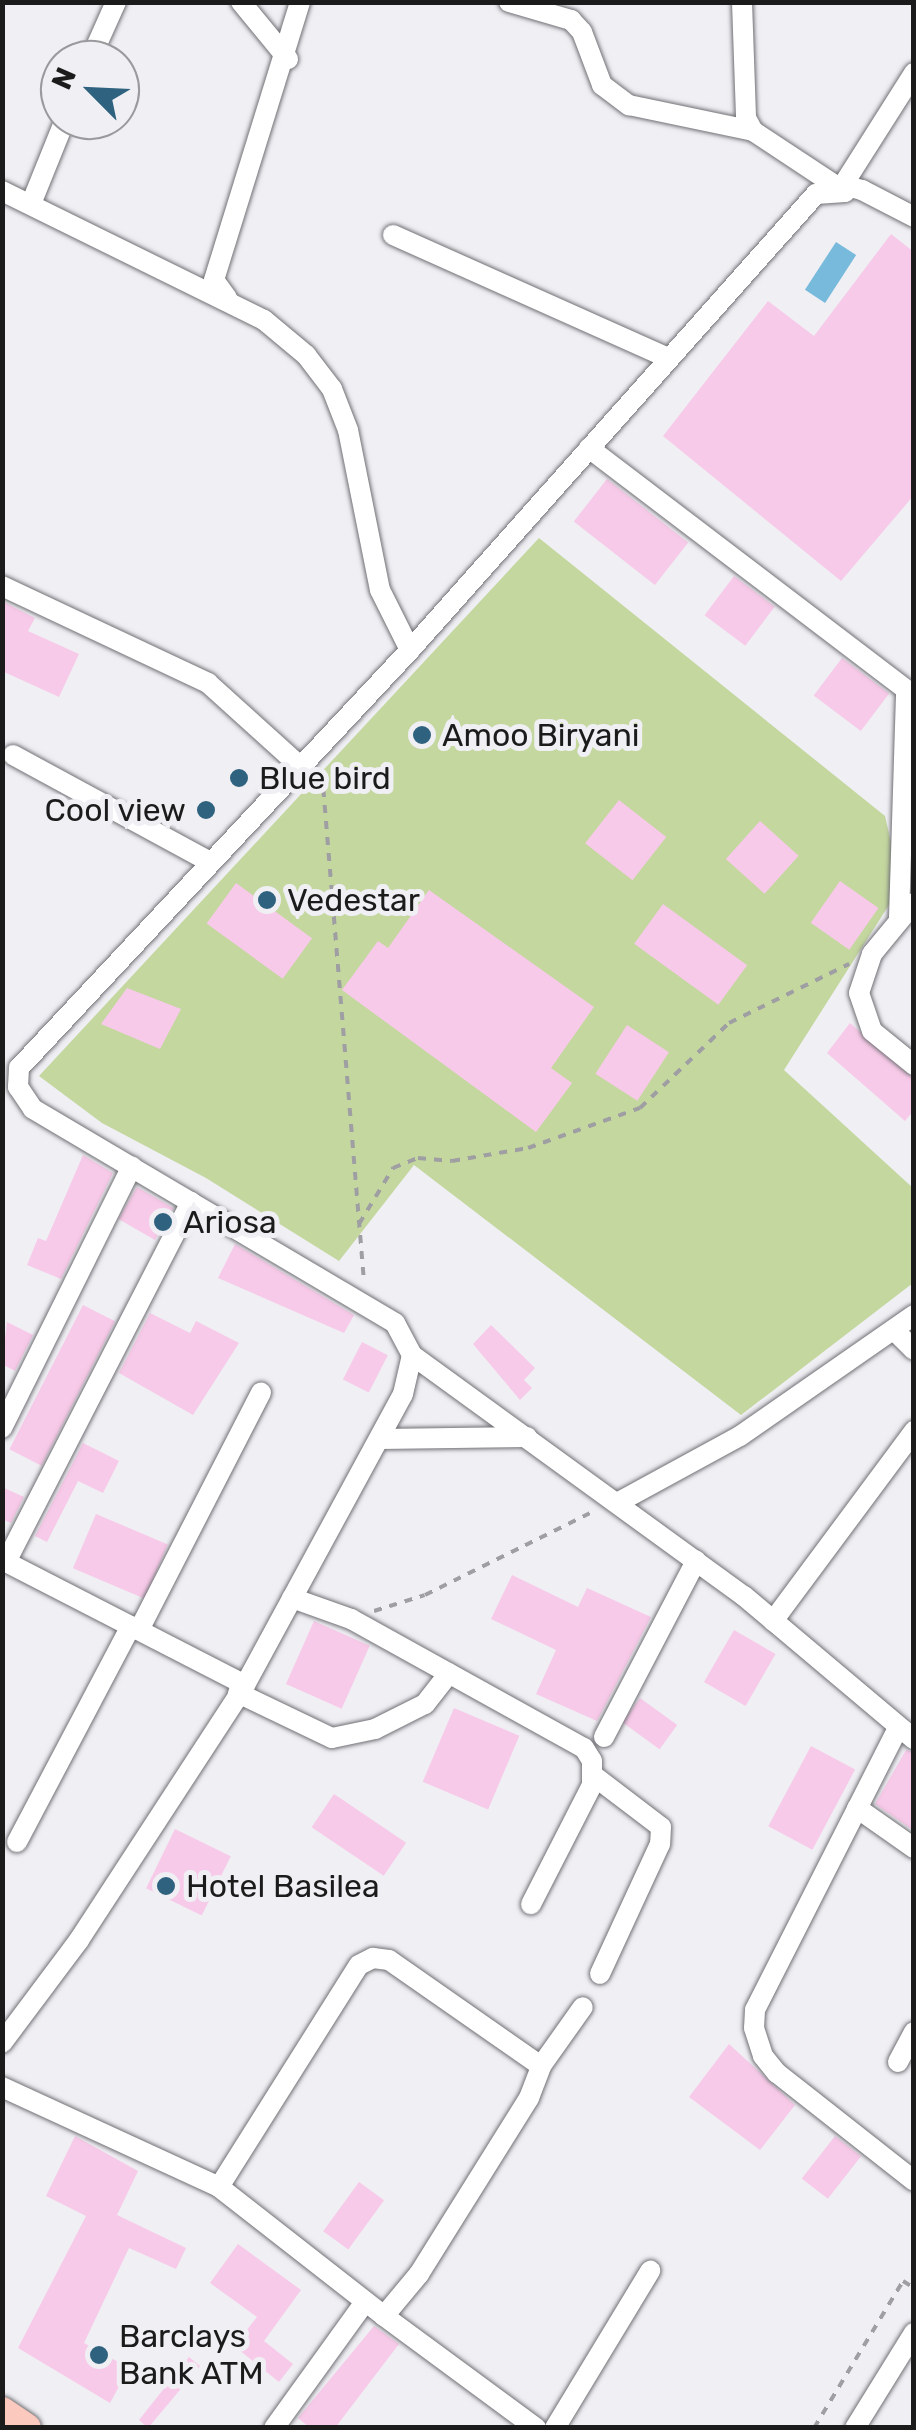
<!DOCTYPE html>
<style>
body{margin:0}
#map{position:relative;width:916px;height:2430px;overflow:hidden;background:#efeff4;font-family:Rubik,sans-serif}
div>[style]{position:absolute}
[style*='--x']{left:calc(var(--x)*1px);top:calc(var(--y)*1px);width:calc(var(--w)*1px);rotate:calc(var(--a)*1deg)}
.green>*{inset:0;background:#c4d79f}
.water>*{inset:0;background:#78badb;transform-origin:0 0}
.building>*{inset:0;background:#f8cae9;transform-origin:0 0}
.path>*{height:4px;margin-top:-2px;transform-origin:0;background:repeating-linear-gradient(90deg,#9f9fa3 0 8px,transparent 0 16px)}
.roads{filter:drop-shadow(0 0 2px #707075) drop-shadow(0 0 2px #707075)}
.minor>*{height:20px;margin:-10px;padding:0 10px;transform-origin:10px;border-radius:10px;background:#fff}
.highway>*{height:30px;margin:-15px;padding:0 15px;transform-origin:15px;border-radius:15px;background:#fcc9bf}
.dots>*{width:28px;height:28px;translate:-50% -50%;box-sizing:border-box;border:5px solid #efeff4;border-radius:50%}
span{translate:-50% -50%;white-space:nowrap;text-align:center;line-height:1.15;-webkit-text-stroke:10px #efeff4;paint-order:stroke}
.poi-label{font-size:32px;color:#1b1b1c}
.left{translate:0 -50%;text-align:left}
.right{translate:-100% -50%;text-align:right}
.frame{position:absolute;inset:0;border:5px solid #1b1b1c;pointer-events:none}
.north{position:absolute;left:40px;top:40px;width:100px;height:100px;box-sizing:border-box;background:#efeff4;border:2px solid #9a9a9e;border-radius:50%;rotate:294deg;font-size:28px;font-weight:700;line-height:40px;text-align:center;color:#1b1b1c}
.north::after{content:'';display:block;margin:auto;width:35px;height:45px;background:#2e627e;clip-path:polygon(50% 0,100% 100%,50% 72%,0 100%)}
</style>
<div id="map">
<div class="green">
<i style="clip-path:polygon(539px 538px,885px 816px,901px 886px,784px 1070px,913px 1188px,913px 1283px,741px 1415px,414px 1165px,339px 1261px,206px 1178px,102px 1123px,39px 1076px)"></i>
</div>
<div class="water">
<i style="left:836px;top:242px;width:24px;height:57px;rotate:33deg"></i>
</div>
<div class="building">
<i style="clip-path:polygon(891px 234px,914px 252px,914px 495px,841px 581px,663px 436px,768px 301px,814px 336px)"></i>
<i style="left:607px;top:479px;width:103px;height:54px;rotate:38deg"></i>
<i style="left:734px;top:576px;width:51px;height:49px;rotate:37deg"></i>
<i style="clip-path:polygon(2px 601px,35px 618px,28px 631px,79px 654px,59px 697px,2px 671px)"></i>
<i style="left:842px;top:658px;width:59px;height:47px;rotate:37deg"></i>
<i style="left:619px;top:800px;width:60px;height:55px;rotate:38deg"></i>
<i style="left:760px;top:821px;width:52px;height:51px;rotate:42deg"></i>
<i style="left:840px;top:881px;width:47px;height:51px;rotate:35deg"></i>
<i style="left:236px;top:883px;width:94px;height:50px;rotate:36deg"></i>
<i style="clip-path:polygon(429px 890px,594px 1007px,551px 1068px,572px 1083px,536px 1132px,342px 990px,378px 941px,388px 948px)"></i>
<i style="left:663px;top:904px;width:104px;height:49px;rotate:36deg"></i>
<i style="clip-path:polygon(127px 988px,181px 1009px,160px 1049px,101px 1024px)"></i>
<i style="clip-path:polygon(850px 1023px,914px 1079px,914px 1110px,905px 1121px,827px 1053px)"></i>
<i style="left:627px;top:1025px;width:50px;height:58px;rotate:33deg"></i>
<i style="clip-path:polygon(83px 1155px,113px 1173px,61px 1279px,27px 1265px,38px 1238px,46px 1241px)"></i>
<i style="left:137px;top:1187px;width:42px;height:37px;rotate:30deg"></i>
<i style="clip-path:polygon(235px 1244px,354px 1315px,344px 1333px,218px 1278px)"></i>
<i style="left:83px;top:1305px;width:36px;height:162px;rotate:27deg"></i>
<i style="clip-path:polygon(150px 1313px,190px 1333px,196px 1321px,239px 1343px,193px 1415px,119px 1373px)"></i>
<i style="clip-path:polygon(7px 1322px,33px 1335px,15px 1371px,2px 1364px)"></i>
<i style="clip-path:polygon(491px 1325px,535px 1368px,524px 1380px,532px 1388px,520px 1400px,473px 1344px)"></i>
<i style="left:362px;top:1342px;width:29px;height:42px;rotate:27deg"></i>
<i style="clip-path:polygon(83px 1443px,119px 1461px,103px 1493px,78px 1481px,47px 1542px,35px 1536px)"></i>
<i style="clip-path:polygon(2px 1487px,24px 1497px,11px 1523px,2px 1519px)"></i>
<i style="left:96px;top:1514px;width:78px;height:59px;rotate:23deg"></i>
<i style="clip-path:polygon(512px 1575px,578px 1607px,587px 1588px,651px 1617px,597px 1721px,536px 1694px,556px 1650px,491px 1619px)"></i>
<i style="left:314px;top:1621px;width:61px;height:69px;rotate:24deg"></i>
<i style="left:734px;top:1630px;width:48px;height:60px;rotate:30deg"></i>
<i style="left:640px;top:1698px;width:46px;height:30px;rotate:36deg"></i>
<i style="left:454px;top:1708px;width:71px;height:80px;rotate:23deg"></i>
<i style="left:811px;top:1746px;width:50px;height:91px;rotate:28deg"></i>
<i style="clip-path:polygon(906px 1750px,914px 1752px,914px 1831px,875px 1804px)"></i>
<i style="left:334px;top:1794px;width:87px;height:40px;rotate:34deg"></i>
<i style="left:175px;top:1829px;width:62px;height:66px;rotate:26deg"></i>
<i style="clip-path:polygon(729px 2044px,795px 2105px,760px 2150px,689px 2097px)"></i>
<i style="clip-path:polygon(75px 2136px,138px 2171px,117px 2215px,186px 2248px,176px 2269px,129px 2248px,84px 2343px,129px 2368px,110px 2403px,18px 2348px,86px 2216px,46px 2196px)"></i>
<i style="left:835px;top:2136px;width:33px;height:54px;rotate:38deg"></i>
<i style="left:359px;top:2182px;width:31px;height:61px;rotate:36deg"></i>
<i style="clip-path:polygon(238px 2244px,301px 2290px,264px 2341px,293px 2364px,279px 2382px,234px 2346px,257px 2317px,210px 2283px)"></i>
<i style="clip-path:polygon(374px 2326px,399px 2344px,335px 2428px,310px 2428px,298px 2418px)"></i>
<i style="clip-path:polygon(189px 2357px,200px 2366px,148px 2428px,139px 2420px)"></i>
</div>
<div class="path">
<i style="--x:322;--y:773;--w:511;--a:85.28"></i>
<i style="--x:359;--y:1224;--w:66;--a:-58.7"></i>
<i style="--x:393;--y:1168;--w:27;--a:-22"></i>
<i style="--x:418;--y:1158;--w:34;--a:5"></i>
<i style="--x:452;--y:1161;--w:77;--a:-9.7"></i>
<i style="--x:528;--y:1148;--w:119;--a:-19.7"></i>
<i style="--x:640;--y:1108;--w:123;--a:-43.7"></i>
<i style="--x:729;--y:1023;--w:134;--a:-26.2"></i>
<i style="--x:374;--y:1611;--w:53;--a:-17.4"></i>
<i style="--x:425;--y:1595;--w:186;--a:-26.4"></i>
<i style="--x:814;--y:2428;--w:172;--a:-58.8"></i>
<i style="--x:903;--y:2281;--w:13;--a:32"></i>
</div>
<div class="roads">
<div class="minor">
<i style="--x:241;--y:2;--w:74;--a:50.5"></i>
<i style="--x:509;--y:2;--w:65;--a:16.2"></i>
<i style="--x:571;--y:20;--w:16;--a:47"></i>
<i style="--x:582;--y:32;--w:57;--a:69.3"></i>
<i style="--x:602;--y:85;--w:34;--a:37"></i>
<i style="--x:629;--y:105;--w:127;--a:11.8"></i>
<i style="--x:742;--y:2;--w:116;--a:88"></i>
<i style="--x:746;--y:118;--w:15;--a:62"></i>
<i style="--x:753;--y:131;--w:110;--a:33.5"></i>
<i style="--x:90;--y:60;--w:64;--a:-65.9"></i>
<i style="--x:843;--y:185;--w:133;--a:-57.6"></i>
<i style="--x:2;--y:191;--w:292;--a:26.2"></i>
<i style="--x:264;--y:320;--w:55;--a:39.8"></i>
<i style="--x:306;--y:355;--w:43;--a:52.6"></i>
<i style="--x:332;--y:389;--w:44;--a:68.7"></i>
<i style="--x:348;--y:430;--w:163;--a:78.7"></i>
<i style="--x:380;--y:590;--w:67;--a:63.4"></i>
<i style="--x:31;--y:204;--w:91;--a:-68"></i>
<i style="--x:393;--y:235;--w:301;--a:24.1"></i>
<i style="--x:227;--y:298;--w:22;--a:-126"></i>
<i style="--x:214;--y:280;--w:291;--a:-72.8"></i>
<i style="--x:589;--y:448;--w:409;--a:37.3"></i>
<i style="--x:2;--y:586;--w:228;--a:25.2"></i>
<i style="--x:208;--y:683;--w:124;--a:42.1"></i>
<i style="--x:13;--y:755;--w:224;--a:28.5"></i>
<i style="--x:914;--y:903;--w:66;--a:129.5"></i>
<i style="--x:872;--y:954;--w:41;--a:108.4"></i>
<i style="--x:859;--y:993;--w:40;--a:71.1"></i>
<i style="--x:872;--y:1031;--w:54;--a:39"></i>
<i style="--x:899;--y:918;--w:228;--a:-88.2"></i>
<i style="--x:894;--y:1330;--w:28;--a:45"></i>
<i style="--x:412;--y:1355;--w:410;--a:36"></i>
<i style="--x:744;--y:1596;--w:222;--a:40.1"></i>
<i style="--x:2;--y:1428;--w:292;--a:-63.6"></i>
<i style="--x:380;--y:1439;--w:147;--a:-0.8"></i>
<i style="--x:617;--y:1503;--w:140;--a:-28.6"></i>
<i style="--x:740;--y:1436;--w:212;--a:-34.8"></i>
<i style="--x:2;--y:1560;--w:273;--a:27.2"></i>
<i style="--x:6;--y:1562;--w:405;--a:-62.8"></i>
<i style="--x:292;--y:1598;--w:63;--a:19.6"></i>
<i style="--x:351;--y:1619;--w:266;--a:29"></i>
<i style="--x:584;--y:1748;--w:15;--a:58"></i>
<i style="--x:592;--y:1761;--w:24;--a:90"></i>
<i style="--x:592;--y:1785;--w:134;--a:117.1"></i>
<i style="--x:773;--y:1621;--w:237;--a:-53.4"></i>
<i style="--x:139;--y:1630;--w:267;--a:-62.8"></i>
<i style="--x:238;--y:1693;--w:104;--a:25.6"></i>
<i style="--x:332;--y:1738;--w:44;--a:-11.8"></i>
<i style="--x:375;--y:1729;--w:56;--a:-26.6"></i>
<i style="--x:425;--y:1704;--w:39;--a:-52"></i>
<i style="--x:898;--y:1728;--w:316;--a:116.9"></i>
<i style="--x:755;--y:2010;--w:18;--a:93"></i>
<i style="--x:754;--y:2028;--w:29;--a:72"></i>
<i style="--x:763;--y:2056;--w:22;--a:51"></i>
<i style="--x:777;--y:2073;--w:174;--a:38.2"></i>
<i style="--x:604;--y:1737;--w:199;--a:-62.4"></i>
<i style="--x:594;--y:1776;--w:84;--a:37.3"></i>
<i style="--x:661;--y:1827;--w:17;--a:93"></i>
<i style="--x:660;--y:1844;--w:143;--a:114.8"></i>
<i style="--x:857;--y:1808;--w:70;--a:35.1"></i>
<i style="--x:17;--y:1842;--w:244;--a:-62.2"></i>
<i style="--x:2;--y:2043;--w:129;--a:-53.2"></i>
<i style="--x:79;--y:1940;--w:304;--a:-56.9"></i>
<i style="--x:245;--y:1685;--w:331;--a:-61.5"></i>
<i style="--x:403;--y:1394;--w:40;--a:-77"></i>
<i style="--x:412;--y:1355;--w:36;--a:-118"></i>
<i style="--x:395;--y:1323;--w:421;--a:-149.4"></i>
<i style="--x:33;--y:1109;--w:27;--a:-124"></i>
<i style="--x:18;--y:1087;--w:19;--a:-87"></i>
<i style="--x:19;--y:1068;--w:572;--a:-46.91"></i>
<i style="--x:410;--y:650;--w:611;--a:-48.32"></i>
<i style="--x:816;--y:194;--w:29;--a:-4"></i>
<i style="--x:845;--y:192;--w:7;--a:-106"></i>
<i style="--x:843;--y:185;--w:20;--a:15"></i>
<i style="--x:862;--y:190;--w:59;--a:27.4"></i>
<i style="--x:898;--y:2062;--w:34;--a:-62"></i>
<i style="--x:2;--y:2087;--w:239;--a:24.7"></i>
<i style="--x:219;--y:2187;--w:209;--a:38"></i>
<i style="--x:384;--y:2316;--w:55;--a:-50.2"></i>
<i style="--x:419;--y:2274;--w:208;--a:-58"></i>
<i style="--x:529;--y:2098;--w:34;--a:-69"></i>
<i style="--x:541;--y:2066;--w:72;--a:-54.6"></i>
<i style="--x:219;--y:2187;--w:262;--a:-57.8"></i>
<i style="--x:359;--y:1965;--w:16;--a:-27"></i>
<i style="--x:373;--y:1958;--w:16;--a:7"></i>
<i style="--x:389;--y:1960;--w:185;--a:34.9"></i>
<i style="--x:384;--y:2316;--w:189;--a:36.4"></i>
<i style="--x:274;--y:2428;--w:155;--a:-54.2"></i>
<i style="--x:555;--y:2428;--w:184;--a:-58.8"></i>
<i style="--x:855;--y:2428;--w:112;--a:-58.2"></i>
</div>
<div class="highway">
<i style="--x:2;--y:2412;--w:29;--a:34"></i>
</div>
</div>
<div class="dots">
<i style="left:422px;top:735px;background:#2e627e"></i>
<i style="left:239px;top:778px;background:#2e627e"></i>
<i style="left:206px;top:810px;background:#2e627e"></i>
<i style="left:267px;top:900px;background:#2e627e"></i>
<i style="left:163px;top:1222px;background:#2e627e"></i>
<i style="left:166px;top:1886px;background:#2e627e"></i>
<i style="left:99px;top:2355px;background:#2e627e"></i>
</div>
<div class="poi-label">
<span class="left" style="left:442px;top:735px">Amoo Biryani</span>
<span class="left" style="left:259px;top:778px">Blue bird</span>
<span class="right" style="left:186px;top:810px">Cool view</span>
<span class="left" style="left:287px;top:900px">Vedestar</span>
<span class="left" style="left:183px;top:1222px">Ariosa</span>
<span class="left" style="left:186px;top:1886px">Hotel Basilea</span>
<span class="left" style="left:119px;top:2355px">Barclays<br>Bank ATM</span>
</div>
<div class="frame"></div>
<div class="north">N</div>
</div>
